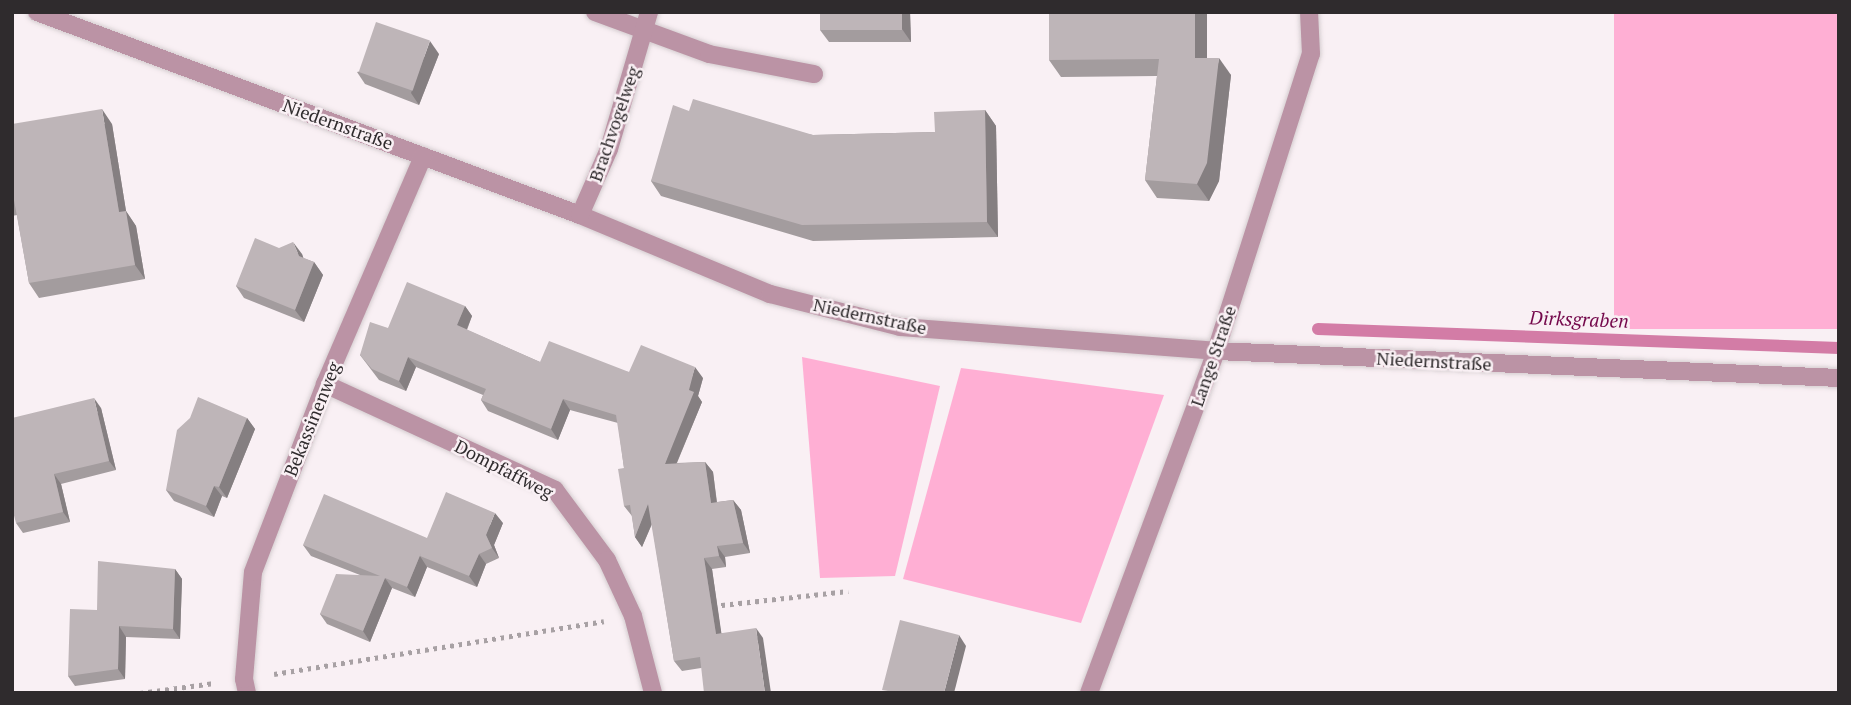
<!DOCTYPE html>
<meta charset="utf-8">
<style>
body{margin:0}
#map{position:relative;width:1851px;height:705px;overflow:hidden;background:#f9f0f4;font-family:"PT Serif",serif}
div>[style]{position:absolute}
[style*='--x']{left:calc(var(--x)*1px);top:calc(var(--y)*1px);width:calc(var(--w)*1px);rotate:calc(var(--a)*1deg)}
.green>*{inset:0;background:#ffafd4;transform-origin:0 0}
.stream>*{height:12px;margin:-6px;padding:0 6px;transform-origin:6px;border-radius:6px;background:#d37ca6}
.path>*{height:4.5px;margin-top:-2.25px;transform-origin:0;background:repeating-linear-gradient(90deg,#a8a1a4 0 3.5px,transparent 0 8.5px)}
.roads{filter:drop-shadow(0 0 2px #d5cdd0) drop-shadow(0 0 2px #d5cdd0)}
.minor>*{height:18px;margin:-9px;padding:0 9px;transform-origin:9px;border-radius:9px;background:#bb93a5}
.wall>*{inset:0;background:#a39c9e}
.shaded-wall>*{inset:0;background:#857f81}
.building>*{inset:0;background:#beb5b8;transform-origin:0 0}
span{translate:-50% -50%;white-space:nowrap;text-align:center;line-height:1.15;-webkit-text-stroke:5px #f9f0f4;paint-order:stroke}
.street-label{font-size:18px;color:#2f2b2d}
.water-label{font-size:19px;color:#74084b;font-style:italic}
.frame{position:absolute;inset:0;border:14px solid #2f2b2d;pointer-events:none}
</style>
<div id="map">
<div class="green">
<i style="left:1614px;top:12px;width:225px;height:317px"></i>
<i style="clip-path:polygon(802px 357px,940px 386px,895px 576px,820px 578px)"></i>
<i style="clip-path:polygon(961px 368px,1164px 395px,1081px 623px,903px 579px)"></i>
</div>
<div class="stream">
<i style="--x:1318;--y:329;--w:521;--a:2.09"></i>
</div>
<div class="path">
<i style="--x:713;--y:606;--w:136;--a:-6.3"></i>
<i style="--x:274;--y:674;--w:334;--a:-9.1"></i>
<i style="--x:140;--y:693;--w:75;--a:-7.7"></i>
</div>
<div class="roads">
<div class="minor">
<i style="--x:37;--y:12;--w:580;--a:20.5"></i>
<i style="--x:580;--y:215;--w:206;--a:22.6"></i>
<i style="--x:770;--y:294;--w:134;--a:14.2"></i>
<i style="--x:900;--y:327;--w:317;--a:4.3"></i>
<i style="--x:1216;--y:351;--w:624;--a:2.48"></i>
<i style="--x:595;--y:12;--w:121;--a:20.2"></i>
<i style="--x:709;--y:54;--w:107;--a:10.8"></i>
<i style="--x:580;--y:215;--w:72;--a:-66.3"></i>
<i style="--x:609;--y:149;--w:143;--a:-73.7"></i>
<i style="--x:325;--y:384;--w:253;--a:24.7"></i>
<i style="--x:555;--y:490;--w:87;--a:53.4"></i>
<i style="--x:607;--y:560;--w:62;--a:65.1"></i>
<i style="--x:633;--y:616;--w:80;--a:75.4"></i>
<i style="--x:247;--y:693;--w:14;--a:-102"></i>
<i style="--x:244;--y:679;--w:107;--a:-85.2"></i>
<i style="--x:253;--y:572;--w:201;--a:-69"></i>
<i style="--x:325;--y:384;--w:248;--a:-66.7"></i>
<i style="--x:1089;--y:693;--w:365;--a:-69.6"></i>
<i style="--x:1216;--y:351;--w:312;--a:-72.3"></i>
<i style="--x:1311;--y:54;--w:42;--a:-92.7"></i>
</div>
</div>
<div class="wall">
<i style="clip-path:polygon(910px 12px,911px 42px,829px 42px,820px 30px)"></i>
<i style="clip-path:polygon(1049px 12px,1207px 12px,1207px 58px,1231px 75px,1219px 181px,1209px 201px,1157px 198px,1145px 180px,1157px 76px,1061px 77px,1049px 60px)"></i>
<i style="clip-path:polygon(439px 54px,419px 105px,365px 84px,357px 72px)"></i>
<i style="clip-path:polygon(985px 110px,996px 126px,998px 237px,813px 241px,661px 196px,651px 181px,689px 111px,813px 135px,935px 132px)"></i>
<i style="clip-path:polygon(12px 124px,112px 124px,126px 211px,136px 226px,145px 279px,39px 298px,29px 283px,17px 215px,12px 216px)"></i>
<i style="clip-path:polygon(279px 248px,302px 254px,303px 258px,314px 262px,323px 275px,304px 322px,244px 298px,236px 286px)"></i>
<i style="clip-path:polygon(465px 306px,472px 316px,467px 330px,540px 362px,629px 372px,703px 378px,698px 396px,702px 402px,677px 463px,705px 462px,713px 472px,717px 502px,733px 500px,741px 510px,750px 553px,725px 557px,726px 567px,712px 569px,721px 633px,763px 638px,701px 668px,682px 671px,674px 661px,652px 524px,642px 547px,635px 537px,632px 516px,624px 506px,624px 468px,618px 423px,570px 410px,558px 440px,488px 411px,481px 400px,483px 395px,416px 367px,406px 391px,379px 380px,360px 355px,388px 328px)"></i>
<i style="clip-path:polygon(101px 408px,116px 470px,61px 484px,70px 522px,23px 533px,16px 523px)"></i>
<i style="clip-path:polygon(247px 418px,255px 429px,227px 498px,222px 496px,214px 517px,174px 501px,166px 490px)"></i>
<i style="clip-path:polygon(503px 523px,494px 545px,499px 558px,486px 564px,477px 587px,427px 567px,415px 597px,392px 588px,370px 642px,327px 624px,320px 614px,360px 575px,311px 556px,303px 545px,427px 538px)"></i>
<i style="clip-path:polygon(175px 569px,182px 579px,180px 639px,126px 637px,125px 679px,75px 686px,68px 676px)"></i>
</div>
<div class="shaded-wall">
<i style="clip-path:polygon(902px 12px,910px 12px,911px 42px,902px 29px)"></i>
<i style="clip-path:polygon(1195px 12px,1207px 12px,1207px 76px,1195px 58px)"></i>
<i style="clip-path:polygon(430px 41px,439px 54px,419px 105px,411px 93px)"></i>
<i style="clip-path:polygon(1219px 58px,1231px 75px,1219px 181px,1209px 201px,1197px 184px)"></i>
<i style="clip-path:polygon(102px 109px,112px 124px,126px 211px,136px 226px,145px 279px,135px 265px,119px 212px)"></i>
<i style="clip-path:polygon(985px 110px,996px 126px,998px 237px,987px 222px)"></i>
<i style="clip-path:polygon(293px 242px,302px 254px,307px 268px,299px 256px)"></i>
<i style="clip-path:polygon(314px 262px,323px 275px,304px 322px,295px 310px)"></i>
<i style="clip-path:polygon(465px 306px,472px 316px,464px 336px,457px 325px)"></i>
<i style="clip-path:polygon(408px 357px,416px 367px,406px 391px,399px 381px)"></i>
<i style="clip-path:polygon(695px 367px,703px 378px,698px 396px,702px 402px,672px 474px,665px 464px)"></i>
<i style="clip-path:polygon(94px 398px,101px 408px,116px 470px,109px 461px)"></i>
<i style="clip-path:polygon(563px 399px,570px 410px,558px 440px,551px 429px)"></i>
<i style="clip-path:polygon(247px 418px,255px 429px,227px 498px,219px 487px)"></i>
<i style="clip-path:polygon(705px 462px,713px 472px,718px 513px,711px 503px)"></i>
<i style="clip-path:polygon(54px 474px,61px 484px,70px 522px,63px 512px)"></i>
<i style="clip-path:polygon(214px 486px,222px 496px,214px 517px,206px 506px)"></i>
<i style="clip-path:polygon(733px 500px,741px 510px,750px 553px,743px 543px)"></i>
<i style="clip-path:polygon(648px 504px,656px 514px,642px 547px,635px 537px)"></i>
<i style="clip-path:polygon(495px 513px,503px 523px,494px 545px,499px 558px,492px 548px,486px 535px)"></i>
<i style="clip-path:polygon(717px 546px,725px 557px,726px 567px,719px 556px)"></i>
<i style="clip-path:polygon(421px 553px,420px 556px,427px 567px,415px 597px,407px 587px)"></i>
<i style="clip-path:polygon(479px 554px,486px 564px,477px 587px,469px 576px)"></i>
<i style="clip-path:polygon(704px 558px,712px 569px,723px 644px,716px 634px)"></i>
<i style="clip-path:polygon(175px 569px,182px 579px,180px 639px,173px 629px)"></i>
<i style="clip-path:polygon(385px 578px,392px 588px,370px 642px,363px 631px)"></i>
<i style="clip-path:polygon(119px 626px,126px 637px,125px 679px,118px 669px)"></i>
<i style="clip-path:polygon(756px 628px,763px 638px,771px 693px,765px 693px)"></i>
<i style="clip-path:polygon(959px 635px,966px 646px,954px 693px,944px 693px)"></i>
</div>
<div class="building">
<i style="left:820px;top:12px;width:82px;height:18px"></i>
<i style="clip-path:polygon(1049px 12px,1195px 12px,1195px 58px,1219px 58px,1207px 163px,1197px 184px,1145px 180px,1159px 59px,1049px 60px)"></i>
<i style="left:376px;top:22px;width:57px;height:53px;rotate:19deg"></i>
<i style="clip-path:polygon(693px 99px,813px 135px,935px 132px,934px 112px,985px 110px,987px 222px,802px 225px,651px 181px,673px 105px,689px 111px)"></i>
<i style="clip-path:polygon(102px 109px,119px 212px,126px 211px,135px 265px,29px 283px,14px 200px,12px 200px,12px 124px)"></i>
<i style="clip-path:polygon(255px 238px,279px 248px,293px 242px,299px 256px,314px 262px,295px 310px,236px 286px)"></i>
<i style="clip-path:polygon(407px 282px,465px 306px,457px 325px,540px 362px,549px 341px,629px 372px,641px 345px,695px 367px,689px 390px,694px 392px,665px 464px,705px 462px,711px 503px,733px 500px,743px 543px,717px 546px,719px 556px,704px 558px,716px 634px,756px 628px,765px 693px,704px 693px,700px 657px,674px 661px,648px 504px,635px 537px,630px 505px,624px 506px,618px 469px,624px 468px,616px 415px,563px 399px,551px 429px,481px 400px,486px 389px,408px 357px,399px 381px,372px 369px,360px 355px,370px 322px,388px 328px)"></i>
<i style="clip-path:polygon(198px 397px,247px 418px,219px 487px,214px 486px,206px 506px,166px 490px,177px 430px,190px 418px)"></i>
<i style="clip-path:polygon(94px 398px,109px 461px,54px 474px,63px 512px,16px 523px,12px 508px,12px 418px)"></i>
<i style="clip-path:polygon(446px 492px,495px 513px,486px 535px,492px 548px,479px 554px,469px 576px,420px 556px,421px 553px,407px 587px,385px 578px,363px 631px,320px 614px,336px 574px,380px 576px,303px 545px,324px 494px,427px 538px)"></i>
<i style="clip-path:polygon(98px 561px,175px 569px,173px 629px,119px 626px,118px 669px,68px 676px,70px 609px,97px 610px)"></i>
<i style="clip-path:polygon(900px 620px,959px 635px,944px 693px,888px 693px,888px 691px,882px 690px)"></i>
</div>
<div class="street-label">
<span style="left:338px;top:124px;rotate:20deg">Niedernstraße</span>
<span style="left:614px;top:124px;rotate:-71deg">Brachvogelweg</span>
<span style="left:870px;top:316px;rotate:12deg">Niedernstraße</span>
<span style="left:1213px;top:356px;rotate:-71deg">Lange Straße</span>
<span style="left:1434px;top:361px;rotate:3deg">Niedernstraße</span>
<span style="left:312px;top:419px;rotate:-68deg">Bekassinenweg</span>
<span style="left:504px;top:469px;rotate:27deg">Dompfaffweg</span>
</div>
<div class="water-label">
<span style="left:1579px;top:319px;rotate:2deg">Dirksgraben</span>
</div>
<div class="frame"></div>
</div>
